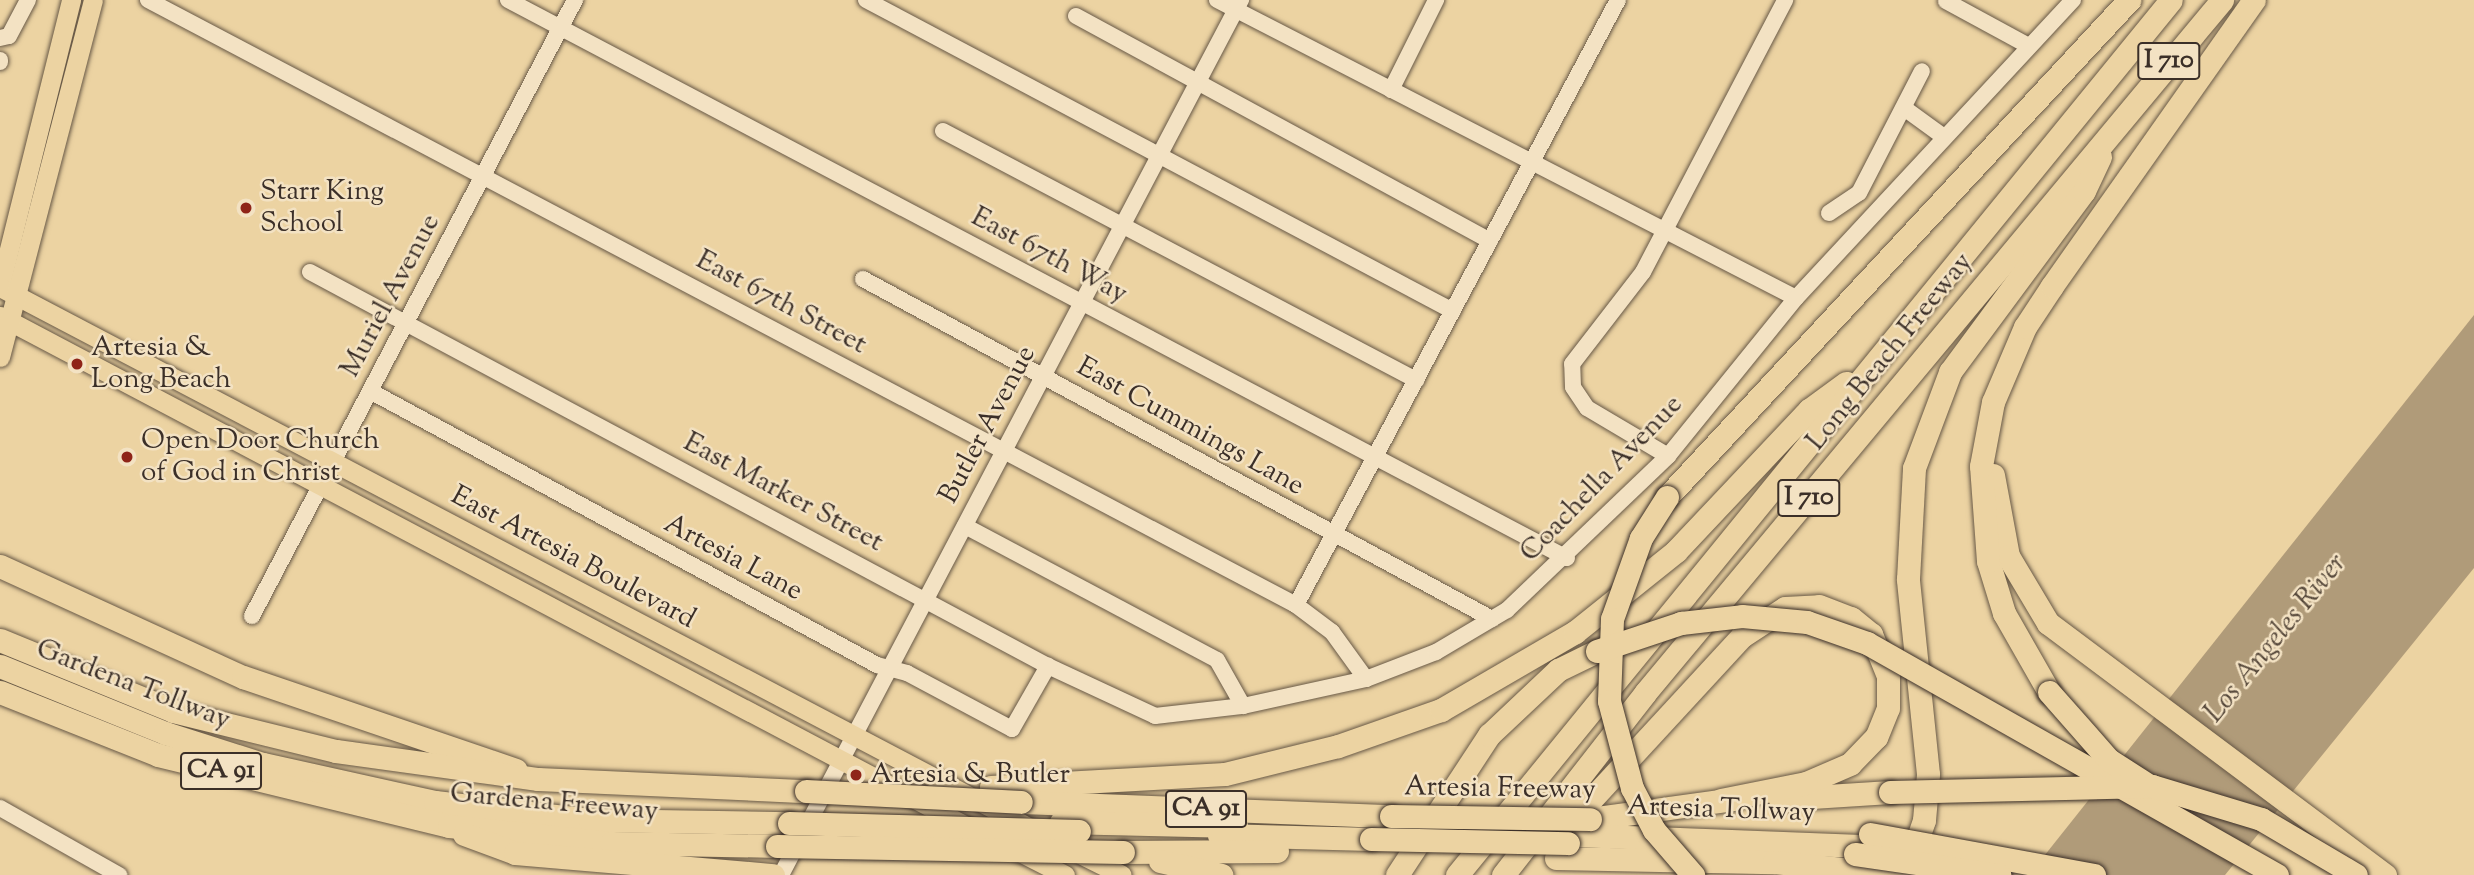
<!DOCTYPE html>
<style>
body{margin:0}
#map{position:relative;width:2474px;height:875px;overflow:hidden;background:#ecd3a2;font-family:"Sorts Mill Goudy",serif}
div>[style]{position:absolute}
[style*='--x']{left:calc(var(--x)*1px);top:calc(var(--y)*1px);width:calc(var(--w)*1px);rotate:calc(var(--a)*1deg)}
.water>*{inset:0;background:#b09b79}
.roads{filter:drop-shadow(0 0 2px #675846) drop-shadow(0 0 2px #675846)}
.minor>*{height:16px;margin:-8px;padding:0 8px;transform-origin:8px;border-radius:8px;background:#f3e2c3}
.major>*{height:19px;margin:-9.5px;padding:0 9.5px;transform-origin:9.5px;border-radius:9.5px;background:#ecd3a2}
.highway>*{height:23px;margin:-11.5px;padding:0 11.5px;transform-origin:11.5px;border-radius:11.5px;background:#ecd3a2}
.bridges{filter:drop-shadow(0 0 2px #3b2f28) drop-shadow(0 0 2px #3b2f28)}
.highway-bridge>*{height:23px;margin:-11.5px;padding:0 11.5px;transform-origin:11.5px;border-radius:11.5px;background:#ecd3a2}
.dots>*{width:19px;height:19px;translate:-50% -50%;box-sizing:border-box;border:4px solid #f3e2c3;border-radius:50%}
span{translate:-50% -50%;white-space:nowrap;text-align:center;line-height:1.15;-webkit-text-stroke:5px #f3e2c3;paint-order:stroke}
.shield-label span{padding:2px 5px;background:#f3e2c3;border:2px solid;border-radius:5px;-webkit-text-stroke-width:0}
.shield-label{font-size:26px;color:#3b2f28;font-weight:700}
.poi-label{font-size:28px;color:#3b2f28}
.left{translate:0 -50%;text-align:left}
.street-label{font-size:28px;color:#3b2f28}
.water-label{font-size:30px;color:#584a3c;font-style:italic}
</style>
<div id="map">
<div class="water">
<i style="clip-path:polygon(2474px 315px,2474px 568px,2225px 875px,2029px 875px)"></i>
</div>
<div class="roads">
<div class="minor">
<i style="--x:148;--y:0;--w:1298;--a:27.79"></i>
<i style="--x:1296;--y:605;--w:45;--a:36.9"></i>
<i style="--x:1332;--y:632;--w:58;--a:54.1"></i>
<i style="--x:508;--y:0;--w:1197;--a:27.79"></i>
<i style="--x:866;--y:0;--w:664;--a:27.92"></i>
<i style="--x:1217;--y:0;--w:651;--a:27.23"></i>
<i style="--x:1946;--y:1;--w:94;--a:28.5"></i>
<i style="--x:1076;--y:16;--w:471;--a:28.5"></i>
<i style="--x:0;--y:38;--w:9;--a:-13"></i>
<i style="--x:9;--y:36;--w:41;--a:-62.2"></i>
<i style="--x:0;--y:60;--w:2;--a:90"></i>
<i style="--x:1391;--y:90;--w:101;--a:-63.4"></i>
<i style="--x:1904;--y:108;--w:49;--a:35.9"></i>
<i style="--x:943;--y:131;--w:535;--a:27.76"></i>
<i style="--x:1829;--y:213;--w:36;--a:-34"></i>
<i style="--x:1859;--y:193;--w:137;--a:-62.7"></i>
<i style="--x:310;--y:272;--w:837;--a:28.1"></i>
<i style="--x:1048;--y:666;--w:118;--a:25"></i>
<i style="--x:1155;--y:716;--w:89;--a:-6.5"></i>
<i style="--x:1243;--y:706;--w:126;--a:-12.4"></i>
<i style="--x:1366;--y:679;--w:75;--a:-21.1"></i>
<i style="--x:1436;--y:652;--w:82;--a:-30.6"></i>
<i style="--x:1507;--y:610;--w:223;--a:-43.7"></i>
<i style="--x:1668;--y:456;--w:203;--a:-51"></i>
<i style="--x:1796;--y:298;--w:407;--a:-47.1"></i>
<i style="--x:863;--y:279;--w:715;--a:28.39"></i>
<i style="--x:370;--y:391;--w:576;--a:28.39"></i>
<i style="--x:877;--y:665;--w:31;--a:15"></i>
<i style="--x:907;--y:673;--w:119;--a:28.1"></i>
<i style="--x:1012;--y:729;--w:73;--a:-60.3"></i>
<i style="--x:1668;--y:456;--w:94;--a:-149.3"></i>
<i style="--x:1587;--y:408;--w:25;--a:-124"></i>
<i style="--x:1573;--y:387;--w:23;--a:-92"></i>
<i style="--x:1572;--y:364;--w:116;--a:-52.3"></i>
<i style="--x:1643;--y:272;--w:307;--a:-62.4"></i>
<i style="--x:965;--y:526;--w:285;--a:28"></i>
<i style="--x:1217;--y:660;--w:53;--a:60.5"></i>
<i style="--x:1296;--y:605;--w:685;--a:-61.98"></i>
<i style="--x:252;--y:616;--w:696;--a:-62.33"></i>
<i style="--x:0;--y:808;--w:137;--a:29.4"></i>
<i style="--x:781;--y:875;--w:989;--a:-62.27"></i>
</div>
<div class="major">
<i style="--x:0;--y:285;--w:294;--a:-76"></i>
<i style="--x:0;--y:287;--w:1168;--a:27.71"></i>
<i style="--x:0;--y:316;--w:1097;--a:27.83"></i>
<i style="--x:0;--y:357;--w:369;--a:-75.4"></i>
<i style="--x:1016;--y:850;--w:55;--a:27"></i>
<i style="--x:1076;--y:852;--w:51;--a:26.6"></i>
</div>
<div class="highway">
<i style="--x:1993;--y:475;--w:82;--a:79.5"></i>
<i style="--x:2008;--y:556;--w:78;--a:59.2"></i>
<i style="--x:2048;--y:623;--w:421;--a:36.8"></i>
<i style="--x:1667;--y:497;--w:679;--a:-47.09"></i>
<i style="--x:0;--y:566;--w:267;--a:24.6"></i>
<i style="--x:243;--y:677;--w:288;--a:18.8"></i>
<i style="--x:0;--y:640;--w:187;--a:22.3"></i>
<i style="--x:173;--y:711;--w:168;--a:13.8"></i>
<i style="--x:336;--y:751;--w:204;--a:7.9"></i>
<i style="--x:538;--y:779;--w:268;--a:2.6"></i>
<i style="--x:0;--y:666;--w:178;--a:22.1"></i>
<i style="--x:165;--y:733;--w:103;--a:17.6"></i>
<i style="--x:263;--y:764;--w:176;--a:12.5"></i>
<i style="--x:435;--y:802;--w:156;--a:6.6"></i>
<i style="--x:590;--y:820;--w:199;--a:0.9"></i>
<i style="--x:0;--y:692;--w:170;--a:21.7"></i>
<i style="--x:158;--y:755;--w:300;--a:13.7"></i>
<i style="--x:449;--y:826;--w:163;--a:6"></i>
<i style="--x:611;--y:843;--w:166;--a:1"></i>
<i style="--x:2049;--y:692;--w:91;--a:-119.7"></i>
<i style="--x:2004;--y:613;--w:54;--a:-107.1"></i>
<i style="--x:1988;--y:561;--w:95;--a:-94.2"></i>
<i style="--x:1981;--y:466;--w:65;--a:-79.4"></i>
<i style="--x:1993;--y:402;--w:82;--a:-66.9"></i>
<i style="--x:2025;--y:327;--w:49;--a:-56.6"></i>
<i style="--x:2052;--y:286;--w:350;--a:-54.8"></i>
<i style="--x:991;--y:787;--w:234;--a:-3.2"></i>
<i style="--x:1225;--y:774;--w:116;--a:-13.9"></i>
<i style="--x:1338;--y:746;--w:109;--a:-19.3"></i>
<i style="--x:1441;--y:710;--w:155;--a:-30.2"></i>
<i style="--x:1575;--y:632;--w:129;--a:-38.7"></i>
<i style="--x:1676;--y:551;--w:194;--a:-46.7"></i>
<i style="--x:1809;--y:410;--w:46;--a:-36.1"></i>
<i style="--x:1780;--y:799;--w:110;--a:-3.6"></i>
<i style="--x:1021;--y:802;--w:370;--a:2.2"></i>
<i style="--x:1590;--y:819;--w:146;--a:-7.9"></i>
<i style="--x:1061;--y:822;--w:175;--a:1.3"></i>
<i style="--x:1563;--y:830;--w:264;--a:-47.3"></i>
<i style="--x:1742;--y:636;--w:51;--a:-33.1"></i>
<i style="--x:1785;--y:608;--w:34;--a:-3"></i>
<i style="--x:1819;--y:606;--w:34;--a:21"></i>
<i style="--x:1851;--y:618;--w:26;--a:39"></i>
<i style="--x:1871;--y:634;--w:45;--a:68"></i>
<i style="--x:1888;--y:676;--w:32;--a:90"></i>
<i style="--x:1888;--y:708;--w:31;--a:112"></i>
<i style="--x:1876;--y:737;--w:37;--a:134"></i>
<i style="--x:1850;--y:764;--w:48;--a:156.6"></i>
<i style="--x:1806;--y:783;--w:87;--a:168.7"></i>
<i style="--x:464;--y:834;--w:54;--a:20.4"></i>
<i style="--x:515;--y:853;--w:259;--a:4.9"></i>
<i style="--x:1219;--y:835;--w:152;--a:1.5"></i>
<i style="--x:1575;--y:835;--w:286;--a:2.2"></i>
<i style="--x:1123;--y:852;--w:154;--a:-0.4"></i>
<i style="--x:1556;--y:858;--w:218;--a:1.1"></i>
<i style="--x:1774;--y:862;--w:128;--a:5.8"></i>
<i style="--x:1160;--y:861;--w:63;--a:12.9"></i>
<i style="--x:1397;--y:875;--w:168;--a:-56.7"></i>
<i style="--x:1489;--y:735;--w:95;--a:-43.3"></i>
<i style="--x:1558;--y:670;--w:43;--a:-26"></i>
<i style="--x:1457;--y:875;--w:1129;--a:-50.79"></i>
<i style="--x:1503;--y:875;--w:231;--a:-52"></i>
<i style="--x:1645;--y:693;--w:902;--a:-50.22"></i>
<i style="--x:1905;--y:875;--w:58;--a:-70.9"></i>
<i style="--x:1924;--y:820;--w:46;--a:-85"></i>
<i style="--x:1928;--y:774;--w:196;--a:-95.9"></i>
<i style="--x:1908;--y:579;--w:111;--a:-86.9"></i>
<i style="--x:1914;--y:468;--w:103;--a:-69.4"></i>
<i style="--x:1950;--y:372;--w:225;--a:-53.5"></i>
<i style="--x:2084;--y:191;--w:38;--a:-65"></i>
</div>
</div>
<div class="bridges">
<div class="highway-bridge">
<i style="--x:1667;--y:497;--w:49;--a:122.4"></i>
<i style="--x:1641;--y:538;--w:86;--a:109.7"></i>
<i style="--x:1612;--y:619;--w:82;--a:92.1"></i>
<i style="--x:1609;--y:701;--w:90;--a:75.2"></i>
<i style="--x:1632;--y:788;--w:47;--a:62.4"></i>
<i style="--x:1654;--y:830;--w:60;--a:49.1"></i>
<i style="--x:1597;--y:651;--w:89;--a:-18.4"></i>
<i style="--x:1681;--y:623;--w:61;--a:-6.5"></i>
<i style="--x:1742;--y:616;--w:65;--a:5.3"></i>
<i style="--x:1807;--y:622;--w:64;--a:19.3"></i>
<i style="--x:1867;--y:643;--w:471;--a:29.5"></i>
<i style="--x:2049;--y:692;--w:91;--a:48.6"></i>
<i style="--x:2109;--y:760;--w:50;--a:32.7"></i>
<i style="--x:806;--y:791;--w:215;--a:2.9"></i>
<i style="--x:1890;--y:792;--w:262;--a:-1.3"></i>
<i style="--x:2152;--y:786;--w:114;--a:16.8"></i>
<i style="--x:2261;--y:819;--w:110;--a:30.5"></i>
<i style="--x:1391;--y:816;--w:199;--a:0.9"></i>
<i style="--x:789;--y:823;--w:290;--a:1.6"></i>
<i style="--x:1870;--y:834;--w:228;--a:10.4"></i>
<i style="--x:1371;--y:839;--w:197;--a:1.2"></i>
<i style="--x:777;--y:846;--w:346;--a:1"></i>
<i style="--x:1855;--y:854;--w:146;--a:8.3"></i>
</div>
</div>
<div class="dots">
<i style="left:246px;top:208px;background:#8f2418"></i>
<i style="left:77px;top:364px;background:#8f2418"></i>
<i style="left:127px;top:457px;background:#8f2418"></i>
<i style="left:856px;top:775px;background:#8f2418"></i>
</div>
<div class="shield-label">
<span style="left:2169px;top:61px">I 710</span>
<span style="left:1809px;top:498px">I 710</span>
<span style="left:221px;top:771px">CA 91</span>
<span style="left:1206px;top:809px">CA 91</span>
</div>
<div class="poi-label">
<span class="left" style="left:260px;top:208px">Starr King<br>School</span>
<span class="left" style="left:91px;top:364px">Artesia &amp;<br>Long Beach</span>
<span class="left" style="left:141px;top:457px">Open Door Church<br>of God in Christ</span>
<span class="left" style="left:870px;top:775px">Artesia &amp; Butler</span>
</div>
<div class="street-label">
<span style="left:1049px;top:256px;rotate:28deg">East 67th Way</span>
<span style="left:391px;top:296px;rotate:-62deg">Muriel Avenue</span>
<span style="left:781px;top:303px;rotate:28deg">East 67th Street</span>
<span style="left:1890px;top:352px;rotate:-51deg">Long Beach Freeway</span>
<span style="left:988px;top:425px;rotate:-62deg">Butler Avenue</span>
<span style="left:1190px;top:427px;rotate:29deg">East Cummings Lane</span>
<span style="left:1602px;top:479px;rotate:-46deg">Coachella Avenue</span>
<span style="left:783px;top:493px;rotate:28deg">East Marker Street</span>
<span style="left:573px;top:558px;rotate:28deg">East Artesia Boulevard</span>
<span style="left:733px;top:558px;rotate:28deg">Artesia Lane</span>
<span style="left:133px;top:685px;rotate:21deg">Gardena Tollway</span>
<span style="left:1500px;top:789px;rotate:1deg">Artesia Freeway</span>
<span style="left:554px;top:803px;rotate:5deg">Gardena Freeway</span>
<span style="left:1721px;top:810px;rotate:2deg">Artesia Tollway</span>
</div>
<div class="water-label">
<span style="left:2276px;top:639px;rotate:-51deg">Los Angeles River</span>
</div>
</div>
